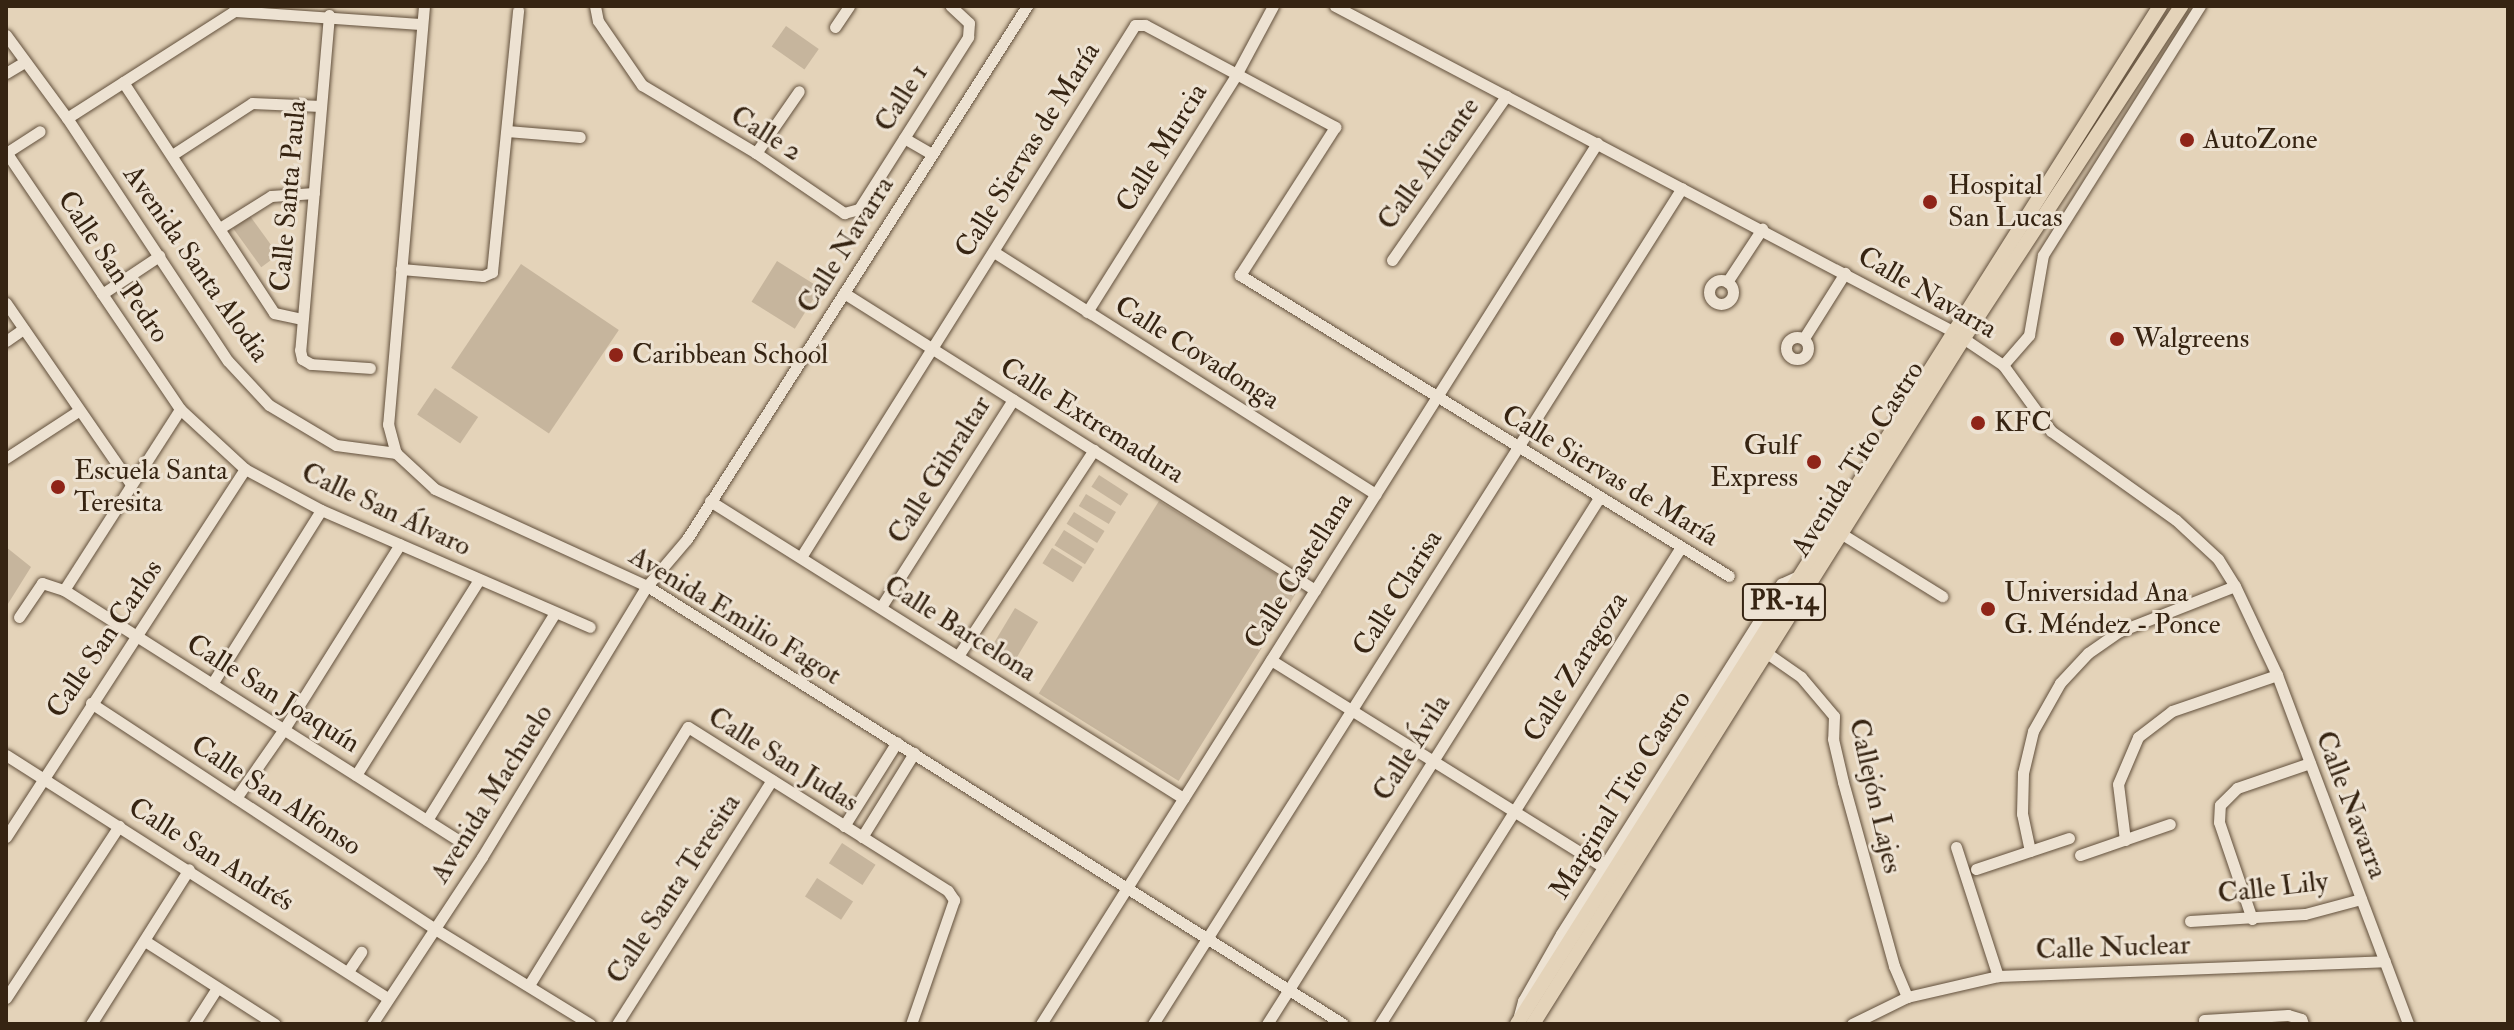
<!DOCTYPE html>
<meta charset="utf-8">
<style>
body{margin:0}
#map{position:relative;width:2514px;height:1030px;overflow:hidden;background:#e4d3b9;font-family:"IM FELL Double Pica",serif}
div>[style]{position:absolute}
[style*='--x']{left:calc(var(--x)*1px);top:calc(var(--y)*1px);width:calc(var(--w)*1px);rotate:calc(var(--a)*1deg)}
.green>*{inset:0;background:#c6b59d;transform-origin:0 0}
.roads{filter:drop-shadow(0 0 2px #62503c) drop-shadow(0 0 2px #62503c)}
.minor>*{height:11px;margin:-5.5px;padding:0 5.5px;transform-origin:5.5px;border-radius:5.5px;background:#ede2d2}
.minor>.ring{margin:-5.5px;padding:0;box-sizing:content-box;background:none;border:11px solid #ede2d2;border-radius:50%}
.major>*{height:14px;margin:-7px;padding:0 7px;transform-origin:7px;border-radius:7px;background:#e4d3b9}
.dots>*{width:22px;height:22px;translate:-50% -50%;box-sizing:border-box;border:4px solid #ede2d2;border-radius:50%}
span{translate:-50% -50%;white-space:nowrap;text-align:center;line-height:1.15;-webkit-text-stroke:6px #ede2d2;paint-order:stroke}
.shield-label span{padding:2px 6px;background:#ede2d2;border:2px solid;border-radius:6px;-webkit-text-stroke-width:0}
.shield-label{font-size:26px;color:#362412;font-weight:700}
.street-label{font-size:28px;color:#362412}
.poi-label{font-size:28px;color:#362412}
.left{translate:0 -50%;text-align:left}
.right{translate:-100% -50%;text-align:right}
.frame{position:absolute;inset:0;border:8px solid #362412;pointer-events:none}
</style>
<div id="map">
<div class="green">
<i style="left:786px;top:26px;width:40px;height:25px;rotate:35deg"></i>
<i style="left:250px;top:216px;width:48px;height:21px;rotate:54deg"></i>
<i style="left:777px;top:261px;width:51px;height:48px;rotate:32deg"></i>
<i style="left:521px;top:264px;width:118px;height:125px;rotate:34deg"></i>
<i style="left:435px;top:388px;width:52px;height:32px;rotate:34deg"></i>
<i style="left:1099px;top:475px;width:35px;height:14px;rotate:33deg"></i>
<i style="left:1086px;top:494px;width:35px;height:14px;rotate:31deg"></i>
<i style="left:1159px;top:501px;width:165px;height:227px;rotate:32deg"></i>
<i style="left:1074px;top:512px;width:36px;height:14px;rotate:32deg"></i>
<i style="left:1064px;top:530px;width:36px;height:18px;rotate:32deg"></i>
<i style="clip-path:polygon(6px 547px,31px 567px,6px 607px)"></i>
<i style="left:1052px;top:548px;width:36px;height:18px;rotate:32deg"></i>
<i style="left:1015px;top:608px;width:27px;height:47px;rotate:31deg"></i>
<i style="left:842px;top:843px;width:40px;height:24px;rotate:33deg"></i>
<i style="left:817px;top:878px;width:43px;height:22px;rotate:33deg"></i>
</div>
<div class="roads">
<div class="minor">
<i style="--x:424;--y:6;--w:420;--a:94.9"></i>
<i style="--x:388;--y:424;--w:30;--a:75"></i>
<i style="--x:396;--y:453;--w:53;--a:42.7"></i>
<i style="--x:435;--y:489;--w:233;--a:24.6"></i>
<i style="--x:647;--y:586;--w:822;--a:32.18"></i>
<i style="--x:595;--y:6;--w:15;--a:79"></i>
<i style="--x:598;--y:21;--w:78;--a:55.5"></i>
<i style="--x:642;--y:85;--w:133;--a:30.8"></i>
<i style="--x:756;--y:153;--w:107;--a:34.3"></i>
<i style="--x:844;--y:213;--w:16;--a:-15"></i>
<i style="--x:859;--y:209;--w:204;--a:-57.6"></i>
<i style="--x:968;--y:37;--w:14;--a:-86"></i>
<i style="--x:969;--y:23;--w:25;--a:-137"></i>
<i style="--x:1335;--y:6;--w:700;--a:27.77"></i>
<i style="--x:1954;--y:332;--w:59;--a:34"></i>
<i style="--x:2003;--y:365;--w:82;--a:54"></i>
<i style="--x:2051;--y:431;--w:153;--a:35.5"></i>
<i style="--x:2176;--y:520;--w:57;--a:42.9"></i>
<i style="--x:2218;--y:559;--w:32;--a:58"></i>
<i style="--x:2235;--y:586;--w:98;--a:64.7"></i>
<i style="--x:2277;--y:675;--w:373;--a:69.4"></i>
<i style="--x:329;--y:15;--w:336;--a:94.9"></i>
<i style="--x:300;--y:350;--w:9;--a:77"></i>
<i style="--x:302;--y:359;--w:10;--a:29"></i>
<i style="--x:311;--y:364;--w:59;--a:3.9"></i>
<i style="--x:835;--y:27;--w:25;--a:-56"></i>
<i style="--x:6;--y:35;--w:103;--a:53.7"></i>
<i style="--x:67;--y:118;--w:291;--a:56.5"></i>
<i style="--x:228;--y:361;--w:60;--a:47"></i>
<i style="--x:269;--y:405;--w:78;--a:30.8"></i>
<i style="--x:336;--y:445;--w:61;--a:7.6"></i>
<i style="--x:6;--y:73;--w:21;--a:-31"></i>
<i style="--x:123;--y:82;--w:276;--a:56.8"></i>
<i style="--x:274;--y:313;--w:29;--a:12"></i>
<i style="--x:67;--y:118;--w:198;--a:-32.6"></i>
<i style="--x:234;--y:11;--w:188;--a:4"></i>
<i style="--x:507;--y:131;--w:73;--a:4.7"></i>
<i style="--x:904;--y:138;--w:32;--a:30"></i>
<i style="--x:6;--y:152;--w:310;--a:55.9"></i>
<i style="--x:180;--y:409;--w:88;--a:42.7"></i>
<i style="--x:245;--y:469;--w:86;--a:28.3"></i>
<i style="--x:321;--y:510;--w:293;--a:23.5"></i>
<i style="--x:6;--y:153;--w:40;--a:-32.9"></i>
<i style="--x:756;--y:153;--w:75;--a:-55.3"></i>
<i style="--x:172;--y:155;--w:95;--a:-33"></i>
<i style="--x:252;--y:103;--w:69;--a:2.5"></i>
<i style="--x:220;--y:228;--w:60;--a:-32.1"></i>
<i style="--x:271;--y:196;--w:43;--a:-4"></i>
<i style="--x:994;--y:252;--w:452;--a:32.4"></i>
<i style="--x:1392;--y:260;--w:200;--a:-55.2"></i>
<i style="--x:401;--y:269;--w:82;--a:4.9"></i>
<i style="--x:483;--y:276;--w:10;--a:-24"></i>
<i style="--x:492;--y:272;--w:263;--a:-84.3"></i>
<i class="ring" style="left:1709px;top:280px;width:13px;height:13px"></i>
<i style="--x:1727;--y:282;--w:64;--a:-56.6"></i>
<i style="--x:844;--y:293;--w:557;--a:32.23"></i>
<i style="--x:102;--y:294;--w:69;--a:-33.7"></i>
<i style="--x:6;--y:303;--w:220;--a:55.4"></i>
<i style="--x:1087;--y:312;--w:280;--a:-57.8"></i>
<i style="--x:1236;--y:75;--w:78;--a:-61.8"></i>
<i class="ring" style="left:1786px;top:337px;width:11px;height:11px"></i>
<i style="--x:1804;--y:338;--w:77;--a:-57.8"></i>
<i style="--x:6;--y:341;--w:21;--a:-35"></i>
<i style="--x:2003;--y:365;--w:40;--a:-49"></i>
<i style="--x:2029;--y:335;--w:81;--a:-80.1"></i>
<i style="--x:2043;--y:255;--w:294;--a:-57.8"></i>
<i style="--x:6;--y:458;--w:86;--a:-33.1"></i>
<i style="--x:710;--y:501;--w:559;--a:32.12"></i>
<i style="--x:1842;--y:534;--w:118;--a:31.8"></i>
<i style="--x:801;--y:557;--w:628;--a:-57.88"></i>
<i style="--x:1135;--y:25;--w:10;--a:0"></i>
<i style="--x:1145;--y:25;--w:216;--a:28.2"></i>
<i style="--x:1335;--y:127;--w:176;--a:122.7"></i>
<i style="--x:1240;--y:275;--w:574;--a:31.61"></i>
<i style="--x:64;--y:590;--w:215;--a:-57.3"></i>
<i style="--x:881;--y:607;--w:246;--a:-57.5"></i>
<i style="--x:19;--y:617;--w:41;--a:-55.9"></i>
<i style="--x:42;--y:583;--w:23;--a:18"></i>
<i style="--x:64;--y:590;--w:464;--a:32.4"></i>
<i style="--x:1761;--y:649;--w:49;--a:35"></i>
<i style="--x:1801;--y:677;--w:51;--a:49.8"></i>
<i style="--x:1834;--y:716;--w:23;--a:92"></i>
<i style="--x:1833;--y:739;--w:44;--a:76.9"></i>
<i style="--x:1843;--y:782;--w:191;--a:74.5"></i>
<i style="--x:1894;--y:966;--w:34;--a:67"></i>
<i style="--x:958;--y:656;--w:247;--a:-56.6"></i>
<i style="--x:1271;--y:660;--w:399;--a:31.9"></i>
<i style="--x:212;--y:684;--w:205;--a:-57.9"></i>
<i style="--x:91;--y:703;--w:412;--a:33.3"></i>
<i style="--x:435;--y:929;--w:182;--a:31.5"></i>
<i style="--x:6;--y:755;--w:453;--a:32.5"></i>
<i style="--x:356;--y:775;--w:231;--a:-57.8"></i>
<i style="--x:236;--y:798;--w:84;--a:-55.2"></i>
<i style="--x:284;--y:729;--w:218;--a:-57.9"></i>
<i style="--x:427;--y:820;--w:243;--a:-58.3"></i>
<i style="--x:844;--y:826;--w:99;--a:-57.8"></i>
<i style="--x:6;--y:837;--w:439;--a:-57"></i>
<i style="--x:862;--y:837;--w:99;--a:-58.2"></i>
<i style="--x:2125;--y:840;--w:56;--a:-97.1"></i>
<i style="--x:2118;--y:784;--w:51;--a:-66.9"></i>
<i style="--x:2138;--y:737;--w:43;--a:-37.4"></i>
<i style="--x:2172;--y:711;--w:111;--a:-18.9"></i>
<i style="--x:1956;--y:847;--w:136;--a:72"></i>
<i style="--x:2030;--y:851;--w:38;--a:-102"></i>
<i style="--x:2022;--y:814;--w:41;--a:-88.6"></i>
<i style="--x:2023;--y:773;--w:43;--a:-76.6"></i>
<i style="--x:2033;--y:731;--w:55;--a:-60.6"></i>
<i style="--x:2060;--y:683;--w:41;--a:-47"></i>
<i style="--x:2088;--y:653;--w:39;--a:-35"></i>
<i style="--x:2120;--y:631;--w:123;--a:-21.4"></i>
<i style="--x:2080;--y:855;--w:95;--a:-19"></i>
<i style="--x:1976;--y:869;--w:98;--a:-18.4"></i>
<i style="--x:2252;--y:919;--w:102;--a:-108.8"></i>
<i style="--x:2219;--y:822;--w:17;--a:-87"></i>
<i style="--x:2220;--y:805;--w:24;--a:-45"></i>
<i style="--x:2237;--y:788;--w:77;--a:-18.9"></i>
<i style="--x:2190;--y:921;--w:115;--a:-3.5"></i>
<i style="--x:2305;--y:914;--w:58;--a:-15"></i>
<i style="--x:145;--y:941;--w:154;--a:32.6"></i>
<i style="--x:349;--y:970;--w:22;--a:-56"></i>
<i style="--x:529;--y:985;--w:303;--a:-58.4"></i>
<i style="--x:688;--y:727;--w:307;--a:32.2"></i>
<i style="--x:948;--y:891;--w:11;--a:56"></i>
<i style="--x:954;--y:900;--w:131;--a:109.1"></i>
<i style="--x:6;--y:998;--w:206;--a:-56.7"></i>
<i style="--x:1519;--y:1016;--w:16;--a:-75"></i>
<i style="--x:1523;--y:1001;--w:77;--a:-60.4"></i>
<i style="--x:1561;--y:934;--w:401;--a:-57.7"></i>
<i style="--x:1775;--y:595;--w:13;--a:-61"></i>
<i style="--x:1781;--y:584;--w:21;--a:-25"></i>
<i style="--x:91;--y:1024;--w:183;--a:-57.7"></i>
<i style="--x:194;--y:1024;--w:43;--a:-57.4"></i>
<i style="--x:372;--y:1024;--w:200;--a:-56.6"></i>
<i style="--x:482;--y:857;--w:317;--a:-58.7"></i>
<i style="--x:647;--y:586;--w:62;--a:-49.6"></i>
<i style="--x:687;--y:539;--w:632;--a:-57.47"></i>
<i style="--x:617;--y:1024;--w:289;--a:-57.6"></i>
<i style="--x:1041;--y:1024;--w:1042;--a:-57.74"></i>
<i style="--x:1153;--y:1024;--w:989;--a:-57.68"></i>
<i style="--x:1267;--y:1024;--w:622;--a:-57.74"></i>
<i style="--x:1380;--y:1024;--w:564;--a:-57.75"></i>
<i style="--x:1852;--y:1024;--w:61;--a:-26.1"></i>
<i style="--x:1907;--y:997;--w:93;--a:-13"></i>
<i style="--x:1998;--y:976;--w:387;--a:-2.2"></i>
<i style="--x:2206;--y:1024;--w:4;--a:-117"></i>
<i style="--x:2204;--y:1020;--w:84;--a:-3.4"></i>
<i style="--x:2288;--y:1015;--w:14;--a:17"></i>
<i style="--x:2301;--y:1019;--w:5;--a:68"></i>
</div>
<div class="major">
<i style="--x:1517;--y:1024;--w:1204;--a:-57.72"></i>
<i style="--x:1533;--y:1024;--w:810;--a:-57.86"></i>
<i style="--x:1964;--y:338;--w:397;--a:-56.8"></i>
</div>
</div>
<div class="dots">
<i style="left:2187px;top:140px;background:#8f2418"></i>
<i style="left:1930px;top:202px;background:#8f2418"></i>
<i style="left:2117px;top:339px;background:#8f2418"></i>
<i style="left:616px;top:355px;background:#8f2418"></i>
<i style="left:1978px;top:423px;background:#8f2418"></i>
<i style="left:1814px;top:462px;background:#8f2418"></i>
<i style="left:58px;top:487px;background:#8f2418"></i>
<i style="left:1988px;top:609px;background:#8f2418"></i>
</div>
<div class="shield-label">
<span style="left:1784px;top:602px">PR-14</span>
</div>
<div class="street-label">
<span style="left:902px;top:98px;rotate:-58deg">Calle 1</span>
<span style="left:766px;top:134px;rotate:32deg">Calle 2</span>
<span style="left:1162px;top:148px;rotate:-58deg">Calle Murcia</span>
<span style="left:1028px;top:150px;rotate:-58deg">Calle Siervas de María</span>
<span style="left:1429px;top:164px;rotate:-55deg">Calle Alicante</span>
<span style="left:289px;top:196px;rotate:-85deg">Calle Santa Paula</span>
<span style="left:846px;top:245px;rotate:-58deg">Calle Navarra</span>
<span style="left:196px;top:264px;rotate:55deg">Avenida Santa Alodia</span>
<span style="left:113px;top:267px;rotate:56deg">Calle San Pedro</span>
<span style="left:1927px;top:293px;rotate:30deg">Calle Navarra</span>
<span style="left:1197px;top:353px;rotate:32deg">Calle Covadonga</span>
<span style="left:1092px;top:421px;rotate:32deg">Calle Extremadura</span>
<span style="left:1858px;top:459px;rotate:-58deg">Avenida Tito Castro</span>
<span style="left:940px;top:470px;rotate:-58deg">Calle Gibraltar</span>
<span style="left:1610px;top:476px;rotate:31deg">Calle Siervas de María</span>
<span style="left:386px;top:510px;rotate:25deg">Calle San Álvaro</span>
<span style="left:1299px;top:571px;rotate:-58deg">Calle Castellana</span>
<span style="left:1398px;top:593px;rotate:-58deg">Calle Clarisa</span>
<span style="left:735px;top:616px;rotate:31deg">Avenida Emilio Fagot</span>
<span style="left:960px;top:629px;rotate:32deg">Calle Barcelona</span>
<span style="left:105px;top:639px;rotate:-56deg">Calle San Carlos</span>
<span style="left:1576px;top:667px;rotate:-58deg">Calle Zaragoza</span>
<span style="left:273px;top:694px;rotate:32deg">Calle San Joaquín</span>
<span style="left:1412px;top:748px;rotate:-58deg">Calle Ávila</span>
<span style="left:783px;top:760px;rotate:32deg">Calle San Judas</span>
<span style="left:492px;top:794px;rotate:-58deg">Avenida Machuelo</span>
<span style="left:1621px;top:795px;rotate:-58deg">Marginal Tito Castro</span>
<span style="left:276px;top:796px;rotate:33deg">Calle San Alfonso</span>
<span style="left:1875px;top:796px;rotate:77deg">Callejón Lajes</span>
<span style="left:2351px;top:805px;rotate:69deg">Calle Navarra</span>
<span style="left:211px;top:855px;rotate:32deg">Calle San Andrés</span>
<span style="left:2273px;top:888px;rotate:-7deg">Calle Lily</span>
<span style="left:674px;top:889px;rotate:-57deg">Calle Santa Teresita</span>
<span style="left:2113px;top:948px;rotate:-2deg">Calle Nuclear</span>
</div>
<div class="poi-label">
<span class="left" style="left:2203px;top:140px">AutoZone</span>
<span class="left" style="left:1948px;top:202px">Hospital<br>San Lucas</span>
<span class="left" style="left:2133px;top:339px">Walgreens</span>
<span class="left" style="left:632px;top:355px">Caribbean School</span>
<span class="left" style="left:1994px;top:423px">KFC</span>
<span class="right" style="left:1798px;top:462px">Gulf<br>Express</span>
<span class="left" style="left:74px;top:487px">Escuela Santa<br>Teresita</span>
<span class="left" style="left:2004px;top:609px">Universidad Ana<br>G. Méndez - Ponce</span>
</div>
<div class="frame"></div>
</div>
